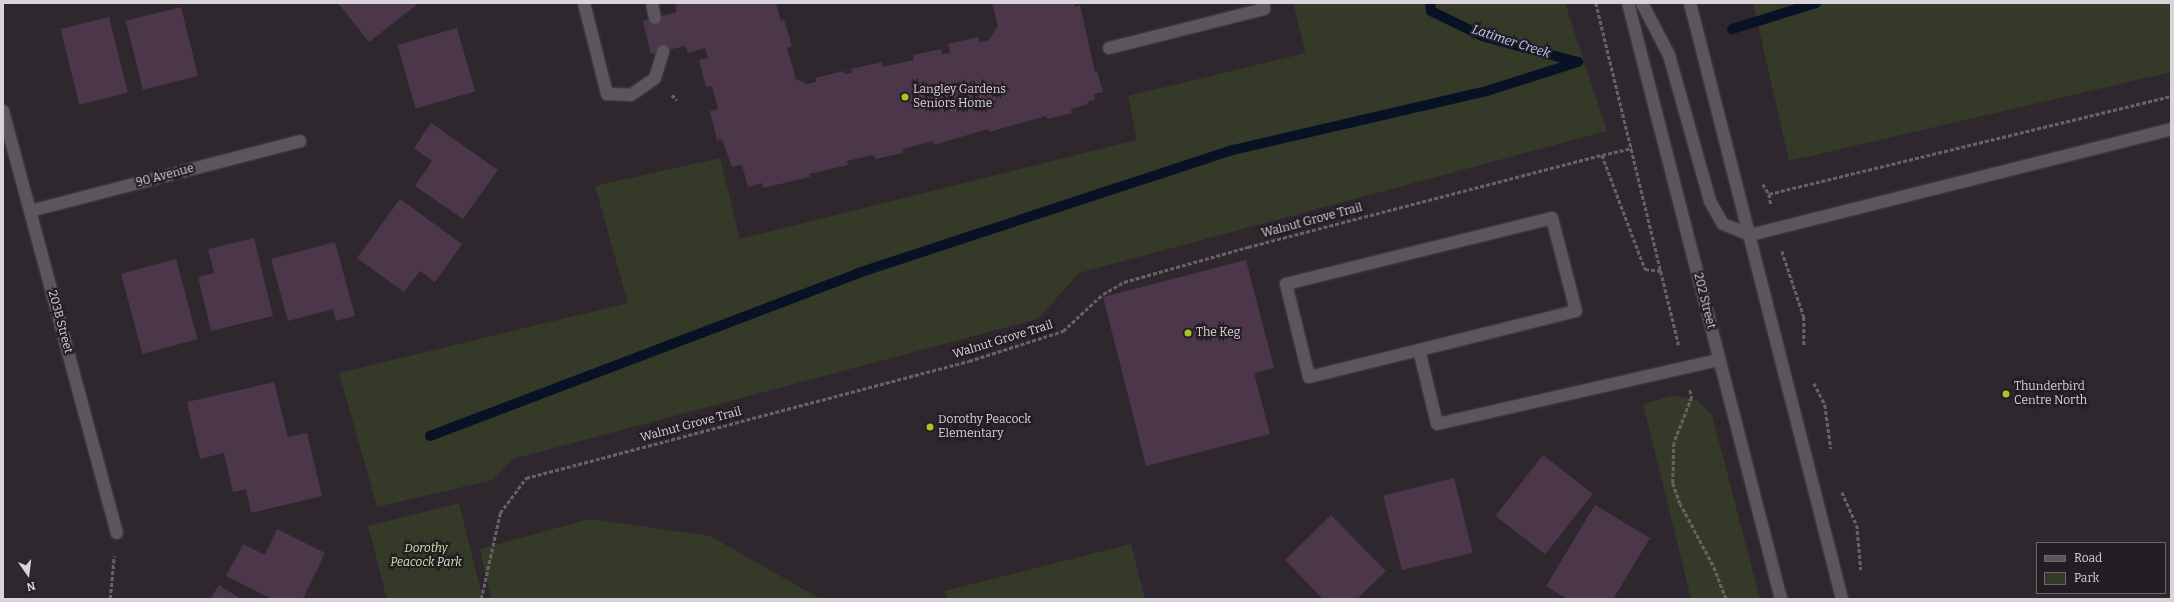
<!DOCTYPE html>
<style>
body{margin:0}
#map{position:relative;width:2174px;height:602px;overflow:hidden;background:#2e272e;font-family:Bitter,serif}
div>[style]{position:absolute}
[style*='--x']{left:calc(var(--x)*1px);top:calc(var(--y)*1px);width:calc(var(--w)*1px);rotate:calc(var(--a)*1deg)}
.green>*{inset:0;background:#353a28}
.stream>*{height:10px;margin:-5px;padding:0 5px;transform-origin:5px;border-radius:5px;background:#081224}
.building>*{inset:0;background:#4b3749;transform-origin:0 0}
.path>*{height:2.5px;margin-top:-1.25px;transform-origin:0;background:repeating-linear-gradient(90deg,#686168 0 4px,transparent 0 6px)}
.roads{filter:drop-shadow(0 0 1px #494349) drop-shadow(0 0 1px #494349)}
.lane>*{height:12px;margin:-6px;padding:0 6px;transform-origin:6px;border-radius:6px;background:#5d555d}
.street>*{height:12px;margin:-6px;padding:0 6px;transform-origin:6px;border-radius:6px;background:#5d555d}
.secondary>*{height:12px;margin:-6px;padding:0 6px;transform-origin:6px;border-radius:6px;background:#5d555d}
.dots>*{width:11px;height:11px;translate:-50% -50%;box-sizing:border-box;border:2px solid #241e24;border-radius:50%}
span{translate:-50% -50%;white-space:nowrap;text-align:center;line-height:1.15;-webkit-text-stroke:4px #241e24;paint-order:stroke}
.poi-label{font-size:12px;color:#d9d4d9}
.left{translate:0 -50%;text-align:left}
.street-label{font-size:12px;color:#d9d4d9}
.park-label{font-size:12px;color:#d3e2ad;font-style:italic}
.water-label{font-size:13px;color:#b7d0ff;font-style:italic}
.frame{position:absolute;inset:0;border:4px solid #d9d4d9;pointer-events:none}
.legend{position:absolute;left:2036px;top:542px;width:130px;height:52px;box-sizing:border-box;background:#241e24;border:1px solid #6c676c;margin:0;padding:5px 7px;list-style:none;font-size:12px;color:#d9d4d9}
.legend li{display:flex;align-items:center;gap:8px;height:20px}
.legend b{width:20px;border:1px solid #6c676c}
.north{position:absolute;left:8px;top:554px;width:40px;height:40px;-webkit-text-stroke:3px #241e24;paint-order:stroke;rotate:166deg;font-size:11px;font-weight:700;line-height:16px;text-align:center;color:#d9d4d9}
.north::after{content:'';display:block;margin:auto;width:14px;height:18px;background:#d9d4d9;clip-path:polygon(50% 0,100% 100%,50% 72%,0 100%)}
</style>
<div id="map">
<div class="green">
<i style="clip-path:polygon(1293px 3px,1565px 3px,1607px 131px,1079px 273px,1038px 319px,513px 459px,493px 480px,377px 507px,339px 373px,628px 303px,595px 186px,720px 158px,740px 239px,1137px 140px,1128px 96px,1306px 53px)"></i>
<i style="clip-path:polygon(1753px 3px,2171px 3px,2171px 72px,1789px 161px)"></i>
<i style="clip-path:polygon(1672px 396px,1683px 397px,1698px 401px,1712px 415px,1760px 599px,1691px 599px,1643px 404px)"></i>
<i style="clip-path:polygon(459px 503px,483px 599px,387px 599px,368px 526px)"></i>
<i style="clip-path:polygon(590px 519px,710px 536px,821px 599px,491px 599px,480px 549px)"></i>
<i style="clip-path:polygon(1131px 544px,1145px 599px,947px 599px,945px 591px)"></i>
</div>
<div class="stream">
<i style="--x:1430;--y:3;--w:8;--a:83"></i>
<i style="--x:1431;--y:11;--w:57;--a:26.1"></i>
<i style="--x:1482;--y:36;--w:99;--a:15.2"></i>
<i style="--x:1732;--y:29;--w:88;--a:-17.2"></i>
<i style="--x:430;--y:436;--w:458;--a:-20.8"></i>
<i style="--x:858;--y:273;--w:395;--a:-18.2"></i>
<i style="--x:1233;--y:150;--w:261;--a:-13.1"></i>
<i style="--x:1487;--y:91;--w:96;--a:-17.7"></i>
</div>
<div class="building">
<i style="clip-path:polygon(338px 3px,419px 3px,369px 42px)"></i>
<i style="clip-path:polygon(684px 3px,776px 3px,781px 21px,784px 20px,792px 46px,787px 48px,796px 79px,807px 84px,816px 82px,815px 78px,844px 71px,845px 74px,852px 73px,851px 69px,882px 62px,882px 67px,914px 60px,913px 55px,941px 49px,942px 54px,950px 53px,948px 44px,978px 37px,979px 42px,989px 40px,998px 26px,992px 3px,1074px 3px,1075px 7px,1080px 5px,1095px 72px,1097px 71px,1103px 92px,1094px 94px,1095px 100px,1087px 102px,1088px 104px,1071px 109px,1072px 113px,1047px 119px,1046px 116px,989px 132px,988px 129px,934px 145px,933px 141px,902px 149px,903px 153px,875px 159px,874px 155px,847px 161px,848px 165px,809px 174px,810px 177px,763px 188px,762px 183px,748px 187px,742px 165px,732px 167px,722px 139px,717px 140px,710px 111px,718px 109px,712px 86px,706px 87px,699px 60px,708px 58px,705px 48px,688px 53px,685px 46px,651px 54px,643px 21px,677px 12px,675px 5px)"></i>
<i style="left:181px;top:7px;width:71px;height:57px;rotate:76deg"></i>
<i style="left:109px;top:17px;width:78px;height:50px;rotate:76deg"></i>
<i style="left:457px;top:28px;width:66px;height:62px;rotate:74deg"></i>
<i style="clip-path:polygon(431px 123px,498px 170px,463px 219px,415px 186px,432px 161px,414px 148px)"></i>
<i style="clip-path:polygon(400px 199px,462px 244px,435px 282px,420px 271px,404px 292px,357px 258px)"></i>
<i style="clip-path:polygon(254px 238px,273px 316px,211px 331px,198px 277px,214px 273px,208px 249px)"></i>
<i style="clip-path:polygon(335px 242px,355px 316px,336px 321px,333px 309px,288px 321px,271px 259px)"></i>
<i style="left:176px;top:259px;width:83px;height:57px;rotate:75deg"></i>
<i style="clip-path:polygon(1246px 260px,1274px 368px,1254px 373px,1270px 434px,1146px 466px,1103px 297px)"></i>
<i style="clip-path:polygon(274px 382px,288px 437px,307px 433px,322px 496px,251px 513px,246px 489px,233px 492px,224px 453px,200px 459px,187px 402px)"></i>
<i style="left:1543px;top:455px;width:63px;height:77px;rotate:38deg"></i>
<i style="left:1454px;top:478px;width:77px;height:73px;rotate:76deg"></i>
<i style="clip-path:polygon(1595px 505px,1650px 538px,1613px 599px,1567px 599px,1546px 586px)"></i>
<i style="clip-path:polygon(1331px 515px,1386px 571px,1357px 599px,1323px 599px,1285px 560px)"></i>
<i style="clip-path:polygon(277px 529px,325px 553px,303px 599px,272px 599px,226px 576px,243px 544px,265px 555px)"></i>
<i style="clip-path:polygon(219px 585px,241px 599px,210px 599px)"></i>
</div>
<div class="path">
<i style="--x:1596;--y:3;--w:352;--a:76.4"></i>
<i style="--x:672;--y:95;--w:7;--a:45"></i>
<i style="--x:1602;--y:155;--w:31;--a:-13"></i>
<i style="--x:1763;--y:184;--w:12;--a:59"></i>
<i style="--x:1769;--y:194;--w:414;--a:-13.7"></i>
<i style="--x:1769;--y:194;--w:11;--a:80"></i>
<i style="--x:1782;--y:251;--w:70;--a:71.6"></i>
<i style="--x:1804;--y:317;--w:29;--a:90"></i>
<i style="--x:1814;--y:383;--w:25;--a:63"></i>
<i style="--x:1825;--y:405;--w:44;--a:82.2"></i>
<i style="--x:1690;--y:390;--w:7;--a:74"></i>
<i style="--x:1692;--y:397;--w:49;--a:111.4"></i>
<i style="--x:1674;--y:443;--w:40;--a:91.4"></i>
<i style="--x:1673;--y:483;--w:21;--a:71"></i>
<i style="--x:1680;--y:503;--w:72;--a:62"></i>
<i style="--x:1714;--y:567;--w:34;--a:69"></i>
<i style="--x:1842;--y:492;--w:36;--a:66"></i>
<i style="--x:1857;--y:525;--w:45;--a:84.9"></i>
<i style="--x:110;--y:599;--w:43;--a:-84.7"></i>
<i style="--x:481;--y:599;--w:88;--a:-77.5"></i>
<i style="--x:500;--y:513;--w:44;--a:-53.4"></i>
<i style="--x:526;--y:478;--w:458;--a:-14.8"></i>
<i style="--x:969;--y:361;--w:99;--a:-17.7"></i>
<i style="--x:1063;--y:331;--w:54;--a:-42.8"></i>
<i style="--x:1103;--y:294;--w:24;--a:-30"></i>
<i style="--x:1124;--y:282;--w:129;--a:-15.8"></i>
<i style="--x:1248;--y:247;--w:366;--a:-14.6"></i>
<i style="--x:1602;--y:155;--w:122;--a:69.3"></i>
<i style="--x:1645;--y:269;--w:17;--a:7"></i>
</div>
<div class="roads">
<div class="lane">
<i style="--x:584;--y:3;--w:94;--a:75.8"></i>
<i style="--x:607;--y:94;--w:24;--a:2"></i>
<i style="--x:631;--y:95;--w:29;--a:-35"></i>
<i style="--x:655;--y:78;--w:28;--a:-73"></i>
<i style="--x:652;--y:3;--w:15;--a:79"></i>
<i style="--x:1109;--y:48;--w:160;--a:-14.1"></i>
<i style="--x:1264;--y:9;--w:6;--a:-99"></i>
<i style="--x:1750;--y:235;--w:434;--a:-14.1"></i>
<i style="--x:1419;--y:350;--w:113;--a:166.2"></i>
<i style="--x:1309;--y:377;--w:96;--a:-103.9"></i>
<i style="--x:1286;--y:284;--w:274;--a:-13.9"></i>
<i style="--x:1552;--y:218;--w:96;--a:75.5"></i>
<i style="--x:1576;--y:311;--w:162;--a:166"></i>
<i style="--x:1419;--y:350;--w:76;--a:76.3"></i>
<i style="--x:1437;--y:424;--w:289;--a:-12.8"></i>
</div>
<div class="street">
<i style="--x:3;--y:111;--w:437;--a:74.9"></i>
<i style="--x:30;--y:211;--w:279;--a:-14.5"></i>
</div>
<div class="secondary">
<i style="--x:1628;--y:3;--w:615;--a:75.6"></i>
<i style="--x:1642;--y:3;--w:59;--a:62.6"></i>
<i style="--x:1669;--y:55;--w:152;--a:74.3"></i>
<i style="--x:1710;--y:201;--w:26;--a:61"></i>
<i style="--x:1723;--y:224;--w:29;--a:22"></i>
<i style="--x:1690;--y:3;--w:615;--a:75.69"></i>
</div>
</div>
<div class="dots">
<i style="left:905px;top:97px;background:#a7c81f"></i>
<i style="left:1188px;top:333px;background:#a7c81f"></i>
<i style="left:2006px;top:394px;background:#a7c81f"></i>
<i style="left:930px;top:427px;background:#a7c81f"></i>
</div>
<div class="poi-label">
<span class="left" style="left:913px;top:97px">Langley Gardens<br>Seniors Home</span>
<span class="left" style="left:1196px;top:333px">The Keg</span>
<span class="left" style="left:2014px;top:394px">Thunderbird<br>Centre North</span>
<span class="left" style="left:938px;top:427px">Dorothy Peacock<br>Elementary</span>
</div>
<div class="street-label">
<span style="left:165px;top:176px;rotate:-15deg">90 Avenue</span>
<span style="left:1312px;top:221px;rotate:-15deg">Walnut Grove Trail</span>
<span style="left:1704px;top:301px;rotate:76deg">202 Street</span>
<span style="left:60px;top:322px;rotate:75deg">203B Street</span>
<span style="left:1003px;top:340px;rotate:-17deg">Walnut Grove Trail</span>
<span style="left:691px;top:425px;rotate:-15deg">Walnut Grove Trail</span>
</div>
<div class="park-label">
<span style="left:426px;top:556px">Dorothy<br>Peacock Park</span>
</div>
<div class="water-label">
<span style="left:1511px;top:42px;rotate:18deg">Latimer Creek</span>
</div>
<div class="frame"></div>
<ul class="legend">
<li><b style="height:5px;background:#5d555d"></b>Road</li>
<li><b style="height:11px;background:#353a28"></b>Park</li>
</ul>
<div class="north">N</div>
</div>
